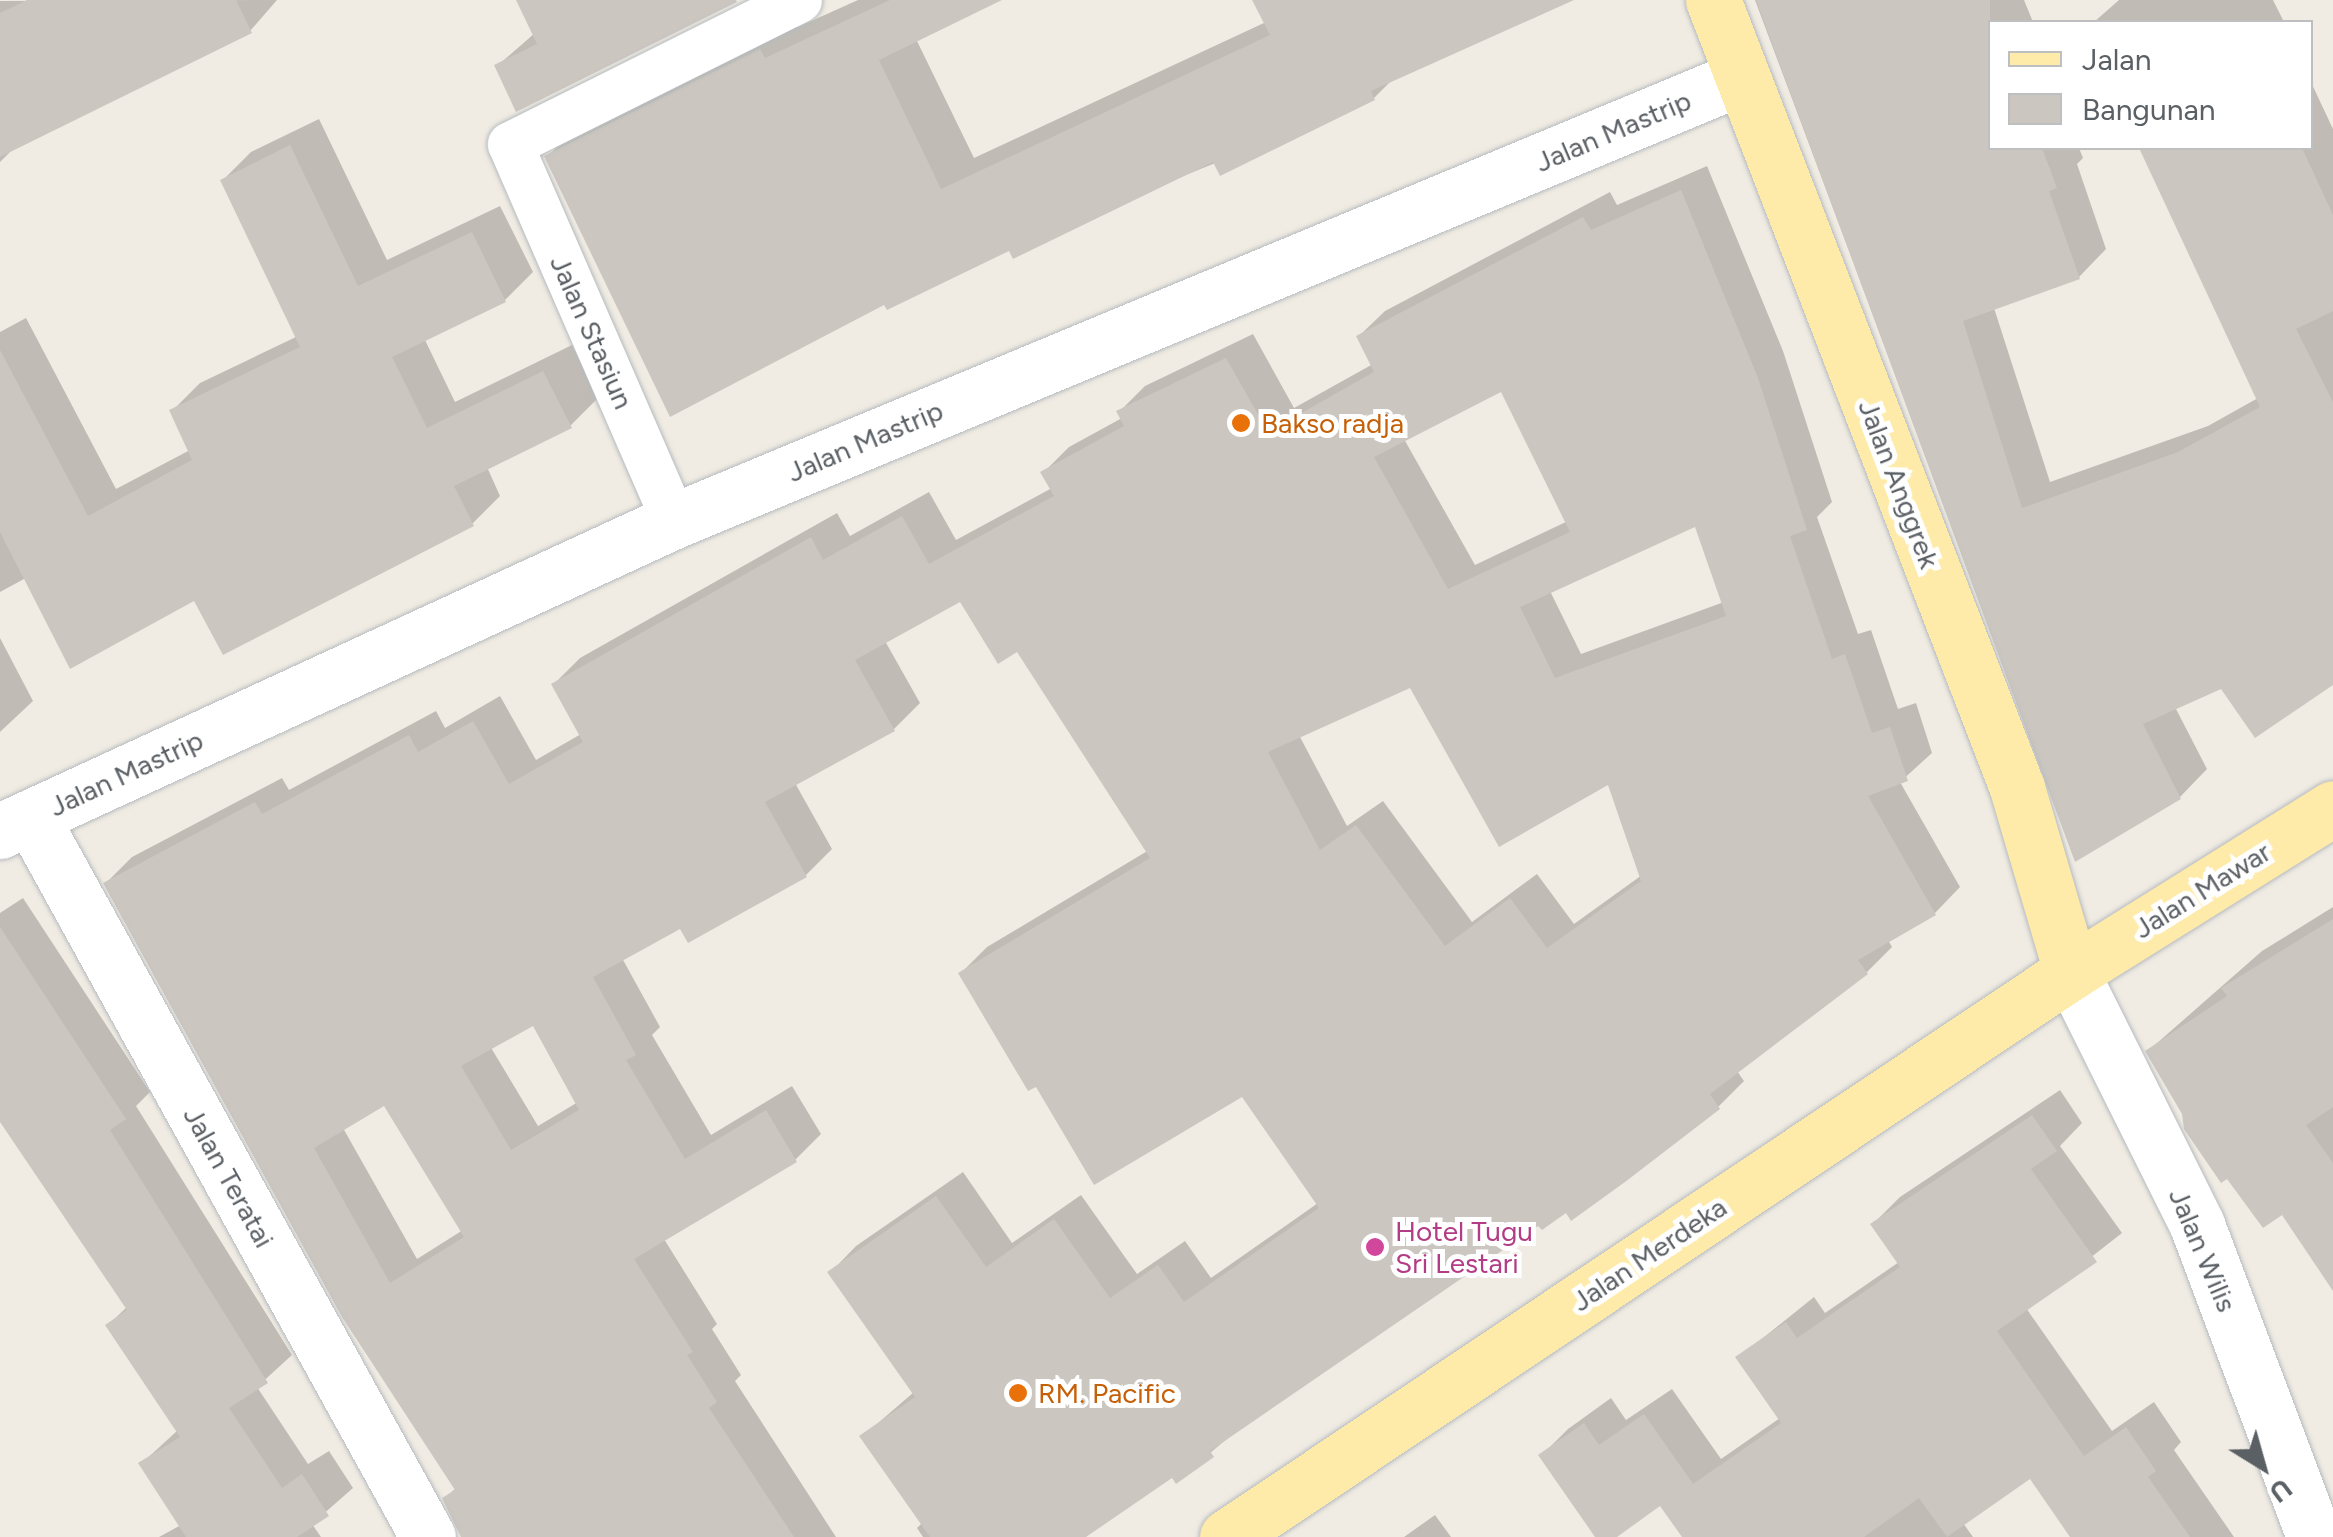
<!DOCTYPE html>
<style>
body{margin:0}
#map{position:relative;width:2333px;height:1537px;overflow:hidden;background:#f0ece3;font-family:Figtree,sans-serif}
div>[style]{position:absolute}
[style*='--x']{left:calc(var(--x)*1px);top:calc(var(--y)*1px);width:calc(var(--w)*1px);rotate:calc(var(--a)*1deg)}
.shadow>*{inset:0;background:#0003}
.building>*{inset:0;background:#cbc6c0}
.roads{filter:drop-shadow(0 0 2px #b6babf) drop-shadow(0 0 2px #b6babf)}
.street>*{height:45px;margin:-22.5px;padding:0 22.5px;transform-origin:22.5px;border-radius:22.5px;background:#fff}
.secondary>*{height:55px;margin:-27.5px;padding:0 27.5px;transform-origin:27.5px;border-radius:27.5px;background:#fff}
.primary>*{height:55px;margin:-27.5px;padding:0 27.5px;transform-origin:27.5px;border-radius:27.5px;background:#ffeba9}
.dots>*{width:28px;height:28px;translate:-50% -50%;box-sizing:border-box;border:5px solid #fff;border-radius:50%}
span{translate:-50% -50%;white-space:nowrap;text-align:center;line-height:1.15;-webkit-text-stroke:10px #fff;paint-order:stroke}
.street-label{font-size:28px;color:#5b6065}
.food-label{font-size:28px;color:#c56008}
.left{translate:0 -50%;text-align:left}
.hotel-label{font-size:28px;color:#b23c85}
.legend{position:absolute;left:1988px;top:20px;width:325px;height:130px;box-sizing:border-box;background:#fff;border:2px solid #bdbfc1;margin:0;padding:12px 18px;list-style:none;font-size:30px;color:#5b6065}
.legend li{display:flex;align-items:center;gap:20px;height:50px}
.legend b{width:50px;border:2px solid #bdbfc1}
.north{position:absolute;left:2213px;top:1417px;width:100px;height:100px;-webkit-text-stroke:8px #fff;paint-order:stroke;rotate:143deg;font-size:28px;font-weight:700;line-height:40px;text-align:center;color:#5b6065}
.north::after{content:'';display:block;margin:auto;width:35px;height:45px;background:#5b6065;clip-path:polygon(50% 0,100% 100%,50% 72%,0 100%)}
</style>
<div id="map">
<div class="shadow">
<i style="clip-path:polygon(277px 0,250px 31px,15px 147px,0 162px,0 1px)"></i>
<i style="clip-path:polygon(519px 0,735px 0,497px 66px,535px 33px)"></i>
<i style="clip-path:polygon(858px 0,996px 0,916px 39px,974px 158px,1266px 22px,1255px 0,1568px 0,1395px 77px,1374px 98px,1010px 247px,547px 157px,580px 124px,793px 18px,798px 27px)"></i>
<i style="clip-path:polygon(1755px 0,2024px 0,2033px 22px,1990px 22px,1990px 148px,2079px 148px,2083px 158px,2077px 164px,2106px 249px,2079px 277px,1994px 308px,2050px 482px,2208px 426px,2258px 398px,2143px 148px,2310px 148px,2310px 80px,2333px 129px,2333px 680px,2221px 686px,2175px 707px,2207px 769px,2180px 797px,2077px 859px)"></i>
<i style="clip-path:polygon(2119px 0,2273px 0,2284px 22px,2094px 22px)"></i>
<i style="clip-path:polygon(319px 119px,387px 260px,500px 206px,533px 272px,505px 300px,424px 338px,455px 402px,572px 345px,598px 398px,570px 426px,487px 467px,500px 496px,472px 524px,196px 597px,24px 579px,0 592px,0 332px,26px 318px,116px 489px,190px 450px,172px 411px,200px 383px,298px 336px,223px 180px,251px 152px)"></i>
<i style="clip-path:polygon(evenodd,1707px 166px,1783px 351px,1832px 502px,1817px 517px,1858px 634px,1871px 630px,1898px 709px,1916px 703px,1932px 753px,1900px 782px,1960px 887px,1935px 913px,1888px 940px,1892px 947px,1867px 972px,1737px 1071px,1744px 1081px,1718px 1107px,1539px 1222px,1239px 1429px,1176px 1481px,1172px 1475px,1075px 1537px,923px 1537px,917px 1528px,923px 1522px,863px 1436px,914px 1392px,831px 1272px,856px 1246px,963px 1172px,1012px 1243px,1081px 1195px,1137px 1274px,1185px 1241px,1211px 1278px,1318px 1203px,1242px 1094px,1037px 1083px,961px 973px,987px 947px,1149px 850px,1018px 649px,961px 599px,885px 641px,920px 703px,894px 729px,795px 783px,832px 849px,806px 875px,681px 925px,622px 958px,660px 1027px,652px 1035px,711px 1135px,792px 1086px,821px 1134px,795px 1160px,664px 1239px,717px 1324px,712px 1329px,741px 1375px,735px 1381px,836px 1537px,466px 1537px,445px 1498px,456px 1488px,106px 883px,132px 857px,282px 778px,289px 790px,436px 711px,445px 728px,500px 696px,536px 760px,581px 734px,554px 684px,580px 658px,837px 513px,850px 536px,929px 492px,956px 540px,1052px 488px,1043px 473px,1069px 447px,1122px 418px,1119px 412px,1145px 386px,1253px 334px,1294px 408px,1373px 364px,1359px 336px,1385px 311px,1610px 192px,1617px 205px,1707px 166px,1502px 389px,1568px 521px,1475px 565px,1404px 439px,1502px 389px,1707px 166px,1696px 523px,1724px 602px,1581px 654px,1550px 591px,1696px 523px,1707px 166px,1411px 684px,1609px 781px,1642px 875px,1574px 924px,1537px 874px,1472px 922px,1383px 801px,1347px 826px,1299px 735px,1411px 684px,1707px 166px,534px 1022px,578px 1102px,538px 1126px,490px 1046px,534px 1022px,1707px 166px,384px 1103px,463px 1230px,417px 1259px,343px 1128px,384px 1103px)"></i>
<i style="clip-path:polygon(0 638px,33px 701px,0 732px)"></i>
<i style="clip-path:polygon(23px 898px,150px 1092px,136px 1106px,292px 1355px,257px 1387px,308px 1464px,329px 1451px,353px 1488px,312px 1524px,321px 1537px,159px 1537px,181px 1525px,141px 1464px,178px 1430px,108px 1325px,128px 1306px,0 1115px,0 913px)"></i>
<i style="clip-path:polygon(2333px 907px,2333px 1287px,2282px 1211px,2185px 1113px,2148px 1051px,2262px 951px)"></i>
<i style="clip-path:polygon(2060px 1090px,2082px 1123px,2060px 1146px,2122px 1233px,2026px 1308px,2112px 1431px,2154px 1402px,2181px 1442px,2174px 1450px,2234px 1537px,2073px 1537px,2030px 1476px,1963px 1523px,1973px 1537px,1685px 1537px,1661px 1503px,1612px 1537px,1598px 1537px,1541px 1456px,1568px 1429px,1611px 1398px,1626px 1420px,1672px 1389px,1721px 1459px,1780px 1418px,1738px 1358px,1814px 1297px,1825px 1313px,1899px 1262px,1873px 1224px,1900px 1197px)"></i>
<i style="clip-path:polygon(1435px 1515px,1451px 1537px,1404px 1537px)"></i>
</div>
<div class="building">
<i style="clip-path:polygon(27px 0,236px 0,252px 33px,0 157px,0 13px)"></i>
<i style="clip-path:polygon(516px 0,736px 0,737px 2px,516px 112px,494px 65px,537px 44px)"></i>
<i style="clip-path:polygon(890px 0,1002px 0,879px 60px,941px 189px,1270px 35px,1252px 0,1574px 0,1371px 91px,1375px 100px,1220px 176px,1213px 162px,1013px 259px,1009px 251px,887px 310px,884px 305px,670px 417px,544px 156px,760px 49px,765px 58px)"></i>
<i style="clip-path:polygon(1756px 0,1990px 0,1990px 148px,2042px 148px,2057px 188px,2049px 191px,2080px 279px,1963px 321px,2022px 508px,2178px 452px,2260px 407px,2139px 148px,2302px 148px,2333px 215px,2333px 311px,2296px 329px,2333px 402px,2333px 685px,2255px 738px,2221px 689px,2143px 724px,2181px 799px,2075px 862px)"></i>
<i style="clip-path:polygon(290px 145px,358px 286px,472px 232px,506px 302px,392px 357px,427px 428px,543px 371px,572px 428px,454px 486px,474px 526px,223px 655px,194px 601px,70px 669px,0 532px,0 350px,88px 516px,192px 460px,169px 410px,300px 347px,220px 180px)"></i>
<i style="clip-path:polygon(evenodd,1681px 190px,1758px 378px,1807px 530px,1790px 536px,1832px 659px,1845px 654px,1872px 733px,1890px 727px,1908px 781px,1868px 796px,1936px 915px,1858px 960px,1868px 974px,1710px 1094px,1720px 1109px,1625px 1182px,1571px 1221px,1566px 1213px,1542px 1230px,1538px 1226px,1210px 1451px,1214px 1457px,1176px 1484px,1172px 1478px,1086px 1537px,930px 1537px,859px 1436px,915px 1397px,827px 1272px,936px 1196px,986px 1267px,1054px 1219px,1110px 1298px,1158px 1265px,1184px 1302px,1319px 1208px,1242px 1097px,1094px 1185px,1036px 1087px,1028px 1091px,958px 973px,1150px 858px,1017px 652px,998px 664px,960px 602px,855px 660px,895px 731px,765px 802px,807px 877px,688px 943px,680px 929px,593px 977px,636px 1055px,626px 1060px,685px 1159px,766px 1110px,797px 1162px,634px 1259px,693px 1352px,687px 1355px,717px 1402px,709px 1408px,794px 1537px,461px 1537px,442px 1498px,455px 1490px,342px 1317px,103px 883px,255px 802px,262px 814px,409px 735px,418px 752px,473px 721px,509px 784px,583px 742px,551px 684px,811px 537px,823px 560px,902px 516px,929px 564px,1054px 496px,1040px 472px,1124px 426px,1116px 411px,1226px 358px,1268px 432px,1374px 372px,1356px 336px,1583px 217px,1591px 230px,1681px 190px,1501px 392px,1570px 532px,1448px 589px,1374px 457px,1501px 392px,1681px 190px,1695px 527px,1726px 616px,1555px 678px,1520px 607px,1695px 527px,1681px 190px,1410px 688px,1499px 847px,1608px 785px,1641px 881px,1547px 948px,1510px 898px,1445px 946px,1356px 825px,1320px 850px,1268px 752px,1410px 688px,1681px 190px,533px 1026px,579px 1110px,511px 1150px,461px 1066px,533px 1026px,1681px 190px,384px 1106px,464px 1237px,390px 1283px,314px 1148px,384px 1106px)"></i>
<i style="clip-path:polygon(2333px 919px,2333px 1107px,2306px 1125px,2333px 1163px,2333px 1291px,2282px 1215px,2263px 1228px,2227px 1179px,2221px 1183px,2184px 1129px,2182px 1114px,2145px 1051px,2227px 996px,2221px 988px)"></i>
<i style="clip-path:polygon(0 927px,126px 1119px,110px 1130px,268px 1383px,229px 1408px,282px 1488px,302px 1474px,329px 1516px,297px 1537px,186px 1537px,138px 1463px,180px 1437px,105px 1325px,127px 1310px,0 1122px)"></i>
<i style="clip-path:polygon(2032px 1115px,2057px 1151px,2031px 1169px,2097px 1262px,1997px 1331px,2084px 1456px,2126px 1427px,2156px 1471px,2148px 1477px,2190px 1537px,2070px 1537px,2030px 1479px,1947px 1537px,1919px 1498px,1864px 1537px,1682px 1537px,1660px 1506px,1617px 1537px,1595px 1537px,1538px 1455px,1584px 1423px,1599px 1445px,1644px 1414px,1693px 1484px,1781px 1423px,1735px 1357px,1786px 1322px,1797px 1338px,1900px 1267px,1870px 1224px)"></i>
</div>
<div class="roads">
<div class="street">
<i style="--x:674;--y:521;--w:411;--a:-113.5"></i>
<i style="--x:510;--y:144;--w:323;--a:-26.5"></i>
</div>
<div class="secondary">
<i style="--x:31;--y:817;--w:822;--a:61.13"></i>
<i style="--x:0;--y:831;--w:742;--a:-24.7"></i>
<i style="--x:674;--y:521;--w:1157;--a:-22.57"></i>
<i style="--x:2071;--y:972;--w:283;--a:63.5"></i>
<i style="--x:2197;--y:1225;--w:333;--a:69.4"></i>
</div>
<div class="primary">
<i style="--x:1713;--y:0;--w:845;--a:68.9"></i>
<i style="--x:2017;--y:788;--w:192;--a:73.6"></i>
<i style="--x:1227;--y:1537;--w:1016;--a:-33.8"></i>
<i style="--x:2071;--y:972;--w:309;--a:-32"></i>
</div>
</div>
<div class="dots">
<i style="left:1241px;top:423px;background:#e8710a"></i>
<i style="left:1375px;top:1247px;background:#d1479c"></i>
<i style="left:1018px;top:1393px;background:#e8710a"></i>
</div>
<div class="street-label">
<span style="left:1613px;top:131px;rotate:-23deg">Jalan Mastrip</span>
<span style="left:592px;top:332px;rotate:66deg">Jalan Stasiun</span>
<span style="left:865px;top:441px;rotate:-23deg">Jalan Mastrip</span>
<span style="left:1899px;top:484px;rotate:69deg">Jalan Anggrek</span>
<span style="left:126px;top:773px;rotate:-25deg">Jalan Mastrip</span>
<span style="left:2202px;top:890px;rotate:-32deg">Jalan Mawar</span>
<span style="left:229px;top:1177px;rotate:61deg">Jalan Teratai</span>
<span style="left:2203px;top:1250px;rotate:67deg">Jalan Wilis</span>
<span style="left:1649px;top:1254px;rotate:-34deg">Jalan Merdeka</span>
</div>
<div class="food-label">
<span class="left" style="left:1261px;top:423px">Bakso radja</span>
<span class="left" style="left:1038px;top:1393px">RM. Pacific</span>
</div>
<div class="hotel-label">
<span class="left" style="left:1395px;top:1247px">Hotel Tugu<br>Sri Lestari</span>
</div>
<ul class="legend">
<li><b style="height:12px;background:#ffeba9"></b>Jalan</li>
<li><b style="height:28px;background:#cbc6c0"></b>Bangunan</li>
</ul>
<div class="north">U</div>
</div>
